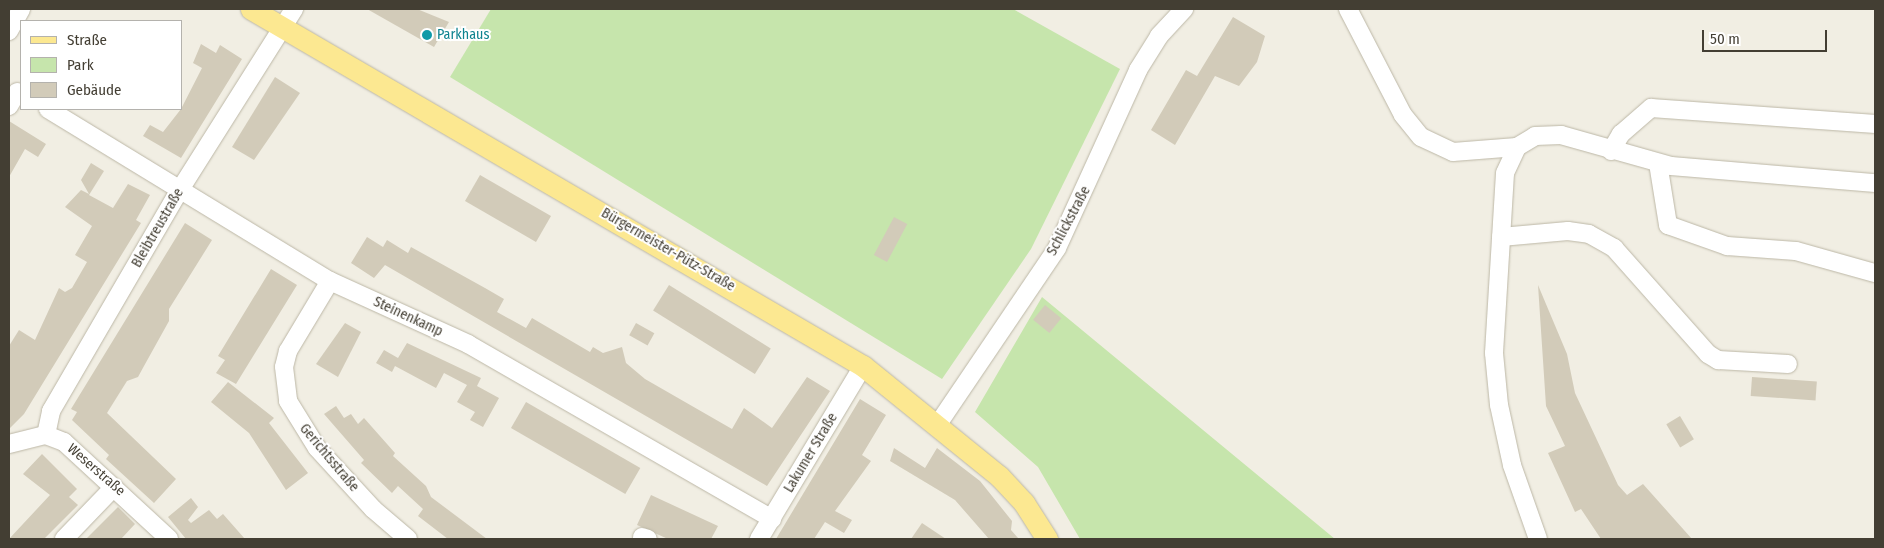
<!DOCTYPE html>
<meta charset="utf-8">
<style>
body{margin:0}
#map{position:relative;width:1884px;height:548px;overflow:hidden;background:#f1eee3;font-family:"Fira Sans Condensed",sans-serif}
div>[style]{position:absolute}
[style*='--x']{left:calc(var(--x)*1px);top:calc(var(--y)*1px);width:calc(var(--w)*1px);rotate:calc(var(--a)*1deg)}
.green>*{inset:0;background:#c6e5ac}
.building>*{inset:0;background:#d2cbb9;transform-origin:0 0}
.roads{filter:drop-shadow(0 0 1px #bcb7a6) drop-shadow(0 0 1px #bcb7a6)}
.minor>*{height:18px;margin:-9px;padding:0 9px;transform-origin:9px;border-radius:9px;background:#fff}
.major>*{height:21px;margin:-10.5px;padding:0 10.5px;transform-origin:10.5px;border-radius:10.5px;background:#fce891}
.dots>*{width:14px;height:14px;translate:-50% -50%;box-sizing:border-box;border:2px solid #fff;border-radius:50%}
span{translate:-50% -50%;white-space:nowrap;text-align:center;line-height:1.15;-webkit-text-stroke:4px #fff;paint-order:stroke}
.culture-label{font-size:14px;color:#0d838f}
.left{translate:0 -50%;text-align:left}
.street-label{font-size:14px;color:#433e33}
.frame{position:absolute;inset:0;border:10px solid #433e33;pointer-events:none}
.legend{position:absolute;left:20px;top:20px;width:162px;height:90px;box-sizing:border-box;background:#fff;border:1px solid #b4b2ad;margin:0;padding:6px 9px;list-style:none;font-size:15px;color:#433e33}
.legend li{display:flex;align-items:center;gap:10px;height:25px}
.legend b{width:25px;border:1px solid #b4b2ad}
.scale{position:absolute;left:1702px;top:30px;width:125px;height:22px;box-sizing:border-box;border:2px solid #433e33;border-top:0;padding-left:6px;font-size:15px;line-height:18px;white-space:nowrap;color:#433e33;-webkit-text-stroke:4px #fff;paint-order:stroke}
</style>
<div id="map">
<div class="green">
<i style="clip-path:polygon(491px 9px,1013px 9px,1120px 69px,1031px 249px,942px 379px,450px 77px)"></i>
<i style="clip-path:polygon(1042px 297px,1335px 539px,1080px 539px,1038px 467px,975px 412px)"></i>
</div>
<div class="building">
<i style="clip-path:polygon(367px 9px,417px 9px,449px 22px,434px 47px)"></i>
<i style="clip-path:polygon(1233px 17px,1265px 36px,1257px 62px,1239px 86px,1215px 76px,1175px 145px,1151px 130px,1186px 70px,1197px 76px)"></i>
<i style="clip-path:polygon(201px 44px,216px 53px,220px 45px,242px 59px,181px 158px,143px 136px,150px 125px,163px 132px,181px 109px,202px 68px,193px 63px)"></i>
<i style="clip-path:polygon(275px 77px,300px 93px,254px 160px,232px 147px)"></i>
<i style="clip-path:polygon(9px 121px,46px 144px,38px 157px,25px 149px,9px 177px)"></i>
<i style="clip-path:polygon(91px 163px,104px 171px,89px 195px,113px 208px,128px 184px,150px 195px,136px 220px,141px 223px,24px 414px,9px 429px,9px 346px,19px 330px,35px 340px,59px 288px,65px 292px,72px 288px,87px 262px,75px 255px,92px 226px,65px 207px,81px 190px,89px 194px,81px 180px)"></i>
<i style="left:480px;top:175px;width:82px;height:30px;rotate:30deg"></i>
<i style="left:894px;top:217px;width:15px;height:43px;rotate:28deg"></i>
<i style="clip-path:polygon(185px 223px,212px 240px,169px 309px,169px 321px,144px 366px,138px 377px,127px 381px,107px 413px,176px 479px,154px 503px,106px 459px,109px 455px,72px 420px,77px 412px,71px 409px)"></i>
<i style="clip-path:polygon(367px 237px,383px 247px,387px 240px,408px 253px,411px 247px,485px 288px,504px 299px,497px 312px,526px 328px,532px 318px,590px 352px,593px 347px,603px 353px,622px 347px,626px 363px,645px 379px,732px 429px,744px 408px,772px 428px,807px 377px,830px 391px,767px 486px,385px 265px,374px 278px,351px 263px)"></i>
<i style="clip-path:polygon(271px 269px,297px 285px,236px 384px,216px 373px,225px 360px,218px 356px)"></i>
<i style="left:669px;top:285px;width:120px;height:30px;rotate:32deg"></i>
<i style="clip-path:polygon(1538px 285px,1567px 354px,1575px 393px,1618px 485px,1627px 495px,1643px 484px,1692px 539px,1601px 539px,1581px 509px,1575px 512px,1548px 453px,1565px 446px,1546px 406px)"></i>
<i style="left:1045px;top:305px;width:21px;height:19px;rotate:39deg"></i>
<i style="clip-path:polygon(345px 323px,361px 332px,338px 377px,316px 364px)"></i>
<i style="left:636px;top:323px;width:21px;height:14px;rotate:29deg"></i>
<i style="clip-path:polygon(407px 343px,481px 378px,477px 386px,499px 398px,483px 427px,470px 420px,475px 412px,457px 402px,467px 385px,444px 373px,436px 388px,395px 366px,392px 372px,376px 363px,384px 350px,398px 358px)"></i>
<i style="left:1752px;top:377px;width:65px;height:19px;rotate:4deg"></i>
<i style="clip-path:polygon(228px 382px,274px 418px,269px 423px,308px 473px,286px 490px,249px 433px,211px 402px)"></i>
<i style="clip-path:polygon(860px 399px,886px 415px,862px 455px,871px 461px,835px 511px,852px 520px,844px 533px,825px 522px,814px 539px,776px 539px)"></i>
<i style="left:526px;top:402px;width:132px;height:30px;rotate:30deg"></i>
<i style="clip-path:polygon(336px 406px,344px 418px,351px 414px,358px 424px,364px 418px,395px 453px,393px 456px,426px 486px,431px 497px,487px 539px,448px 539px,418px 516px,423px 509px,398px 486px,392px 493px,361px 463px,364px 460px,324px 414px)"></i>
<i style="left:1680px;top:416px;width:27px;height:16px;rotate:59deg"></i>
<i style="clip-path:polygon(894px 448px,925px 468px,937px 448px,980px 481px,1012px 521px,1011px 530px,1019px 539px,989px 539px,955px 500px,890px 461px)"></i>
<i style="clip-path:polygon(42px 454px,77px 489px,69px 497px,78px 505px,44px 539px,9px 539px,50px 495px,23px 474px)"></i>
<i style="clip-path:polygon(651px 495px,718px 526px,711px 539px,668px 539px,637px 525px)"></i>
<i style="clip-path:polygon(191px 498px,198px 507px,188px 520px,191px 523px,209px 510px,217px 519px,223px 514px,245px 539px,186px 539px,168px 517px)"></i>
<i style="clip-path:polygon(118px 507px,135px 524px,121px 539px,86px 539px)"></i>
<i style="clip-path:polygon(922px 523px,946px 539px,911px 539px)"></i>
</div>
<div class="roads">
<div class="minor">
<i style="--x:1348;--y:9;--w:119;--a:62.6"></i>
<i style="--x:1403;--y:115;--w:28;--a:51"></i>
<i style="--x:1421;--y:137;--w:35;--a:25"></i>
<i style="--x:1453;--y:152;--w:64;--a:-4.5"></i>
<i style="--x:9;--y:31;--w:25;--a:-61"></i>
<i style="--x:9;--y:106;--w:16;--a:-60"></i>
<i style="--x:48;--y:109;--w:330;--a:31.4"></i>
<i style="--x:330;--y:281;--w:152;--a:24.5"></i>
<i style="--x:468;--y:344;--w:351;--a:29.9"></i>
<i style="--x:1611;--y:151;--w:20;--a:-60"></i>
<i style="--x:1621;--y:134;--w:40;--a:-41"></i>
<i style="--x:1651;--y:108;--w:225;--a:4.1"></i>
<i style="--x:1658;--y:163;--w:63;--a:80.8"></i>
<i style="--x:1668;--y:225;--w:63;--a:19.6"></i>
<i style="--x:1727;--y:246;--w:69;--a:4.1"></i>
<i style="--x:1796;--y:251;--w:82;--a:15.6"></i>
<i style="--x:1501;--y:237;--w:67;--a:-5.1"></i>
<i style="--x:1568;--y:231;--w:21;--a:8"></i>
<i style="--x:1589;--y:234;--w:29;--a:29"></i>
<i style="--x:1614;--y:248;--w:142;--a:48.4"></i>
<i style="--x:1708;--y:354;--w:12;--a:31"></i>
<i style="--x:1718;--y:360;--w:70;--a:3.3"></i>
<i style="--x:330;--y:281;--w:82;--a:121"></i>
<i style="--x:288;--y:351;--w:16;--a:104"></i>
<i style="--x:284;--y:367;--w:34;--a:83"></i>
<i style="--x:288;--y:401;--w:55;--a:58.3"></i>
<i style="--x:317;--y:448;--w:83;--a:47.4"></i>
<i style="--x:373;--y:509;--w:46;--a:40.6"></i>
<i style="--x:938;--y:424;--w:212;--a:-55.9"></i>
<i style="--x:1057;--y:248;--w:196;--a:-65.5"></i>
<i style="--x:1138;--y:70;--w:40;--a:-58"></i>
<i style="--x:1159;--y:36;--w:37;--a:-47"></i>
<i style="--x:46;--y:435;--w:25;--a:-78"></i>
<i style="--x:51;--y:411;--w:258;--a:-59.8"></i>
<i style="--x:181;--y:188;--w:212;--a:-57.7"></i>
<i style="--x:9;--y:444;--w:38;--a:-14"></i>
<i style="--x:46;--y:435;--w:19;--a:21"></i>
<i style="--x:64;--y:442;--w:143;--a:42.7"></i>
<i style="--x:642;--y:537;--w:6;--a:18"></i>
<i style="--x:64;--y:539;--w:72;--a:-46.1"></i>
<i style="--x:759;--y:539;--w:202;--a:-59"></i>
<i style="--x:1538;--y:539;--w:78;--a:-109.4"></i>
<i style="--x:1512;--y:465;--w:61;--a:-102.2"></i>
<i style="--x:1499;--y:405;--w:52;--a:-95.5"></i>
<i style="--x:1494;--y:353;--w:180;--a:-86.5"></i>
<i style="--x:1505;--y:173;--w:29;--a:-65"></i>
<i style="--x:1517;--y:147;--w:21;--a:-31"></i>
<i style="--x:1535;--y:136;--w:26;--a:-2"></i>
<i style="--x:1561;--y:135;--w:114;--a:15.7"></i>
<i style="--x:1671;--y:166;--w:205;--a:4.8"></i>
</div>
<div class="major">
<i style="--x:251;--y:9;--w:709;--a:30.26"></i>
<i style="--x:863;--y:366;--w:175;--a:39"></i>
<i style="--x:999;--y:476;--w:37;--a:47"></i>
<i style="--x:1024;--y:503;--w:43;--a:57.4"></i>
</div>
</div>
<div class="dots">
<i style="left:427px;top:35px;background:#0f9aa8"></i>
</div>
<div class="culture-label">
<span class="left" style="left:437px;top:35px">Parkhaus</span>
</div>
<div class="street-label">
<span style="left:1069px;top:221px;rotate:-62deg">Schlickstraße</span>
<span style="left:158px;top:228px;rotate:-60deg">Bleibtreustraße</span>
<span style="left:668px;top:250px;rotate:30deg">Bürgermeister-Pütz-Straße</span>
<span style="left:408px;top:317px;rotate:25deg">Steinenkamp</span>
<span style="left:811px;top:453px;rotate:-59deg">Lakumer Straße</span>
<span style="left:329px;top:458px;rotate:50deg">Gerichtsstraße</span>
<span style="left:96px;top:470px;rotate:41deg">Weserstraße</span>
</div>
<div class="frame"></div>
<ul class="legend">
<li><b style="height:6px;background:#fce891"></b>Straße</li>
<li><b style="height:14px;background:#c6e5ac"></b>Park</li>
<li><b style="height:14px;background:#d2cbb9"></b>Gebäude</li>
</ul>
<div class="scale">50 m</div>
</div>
